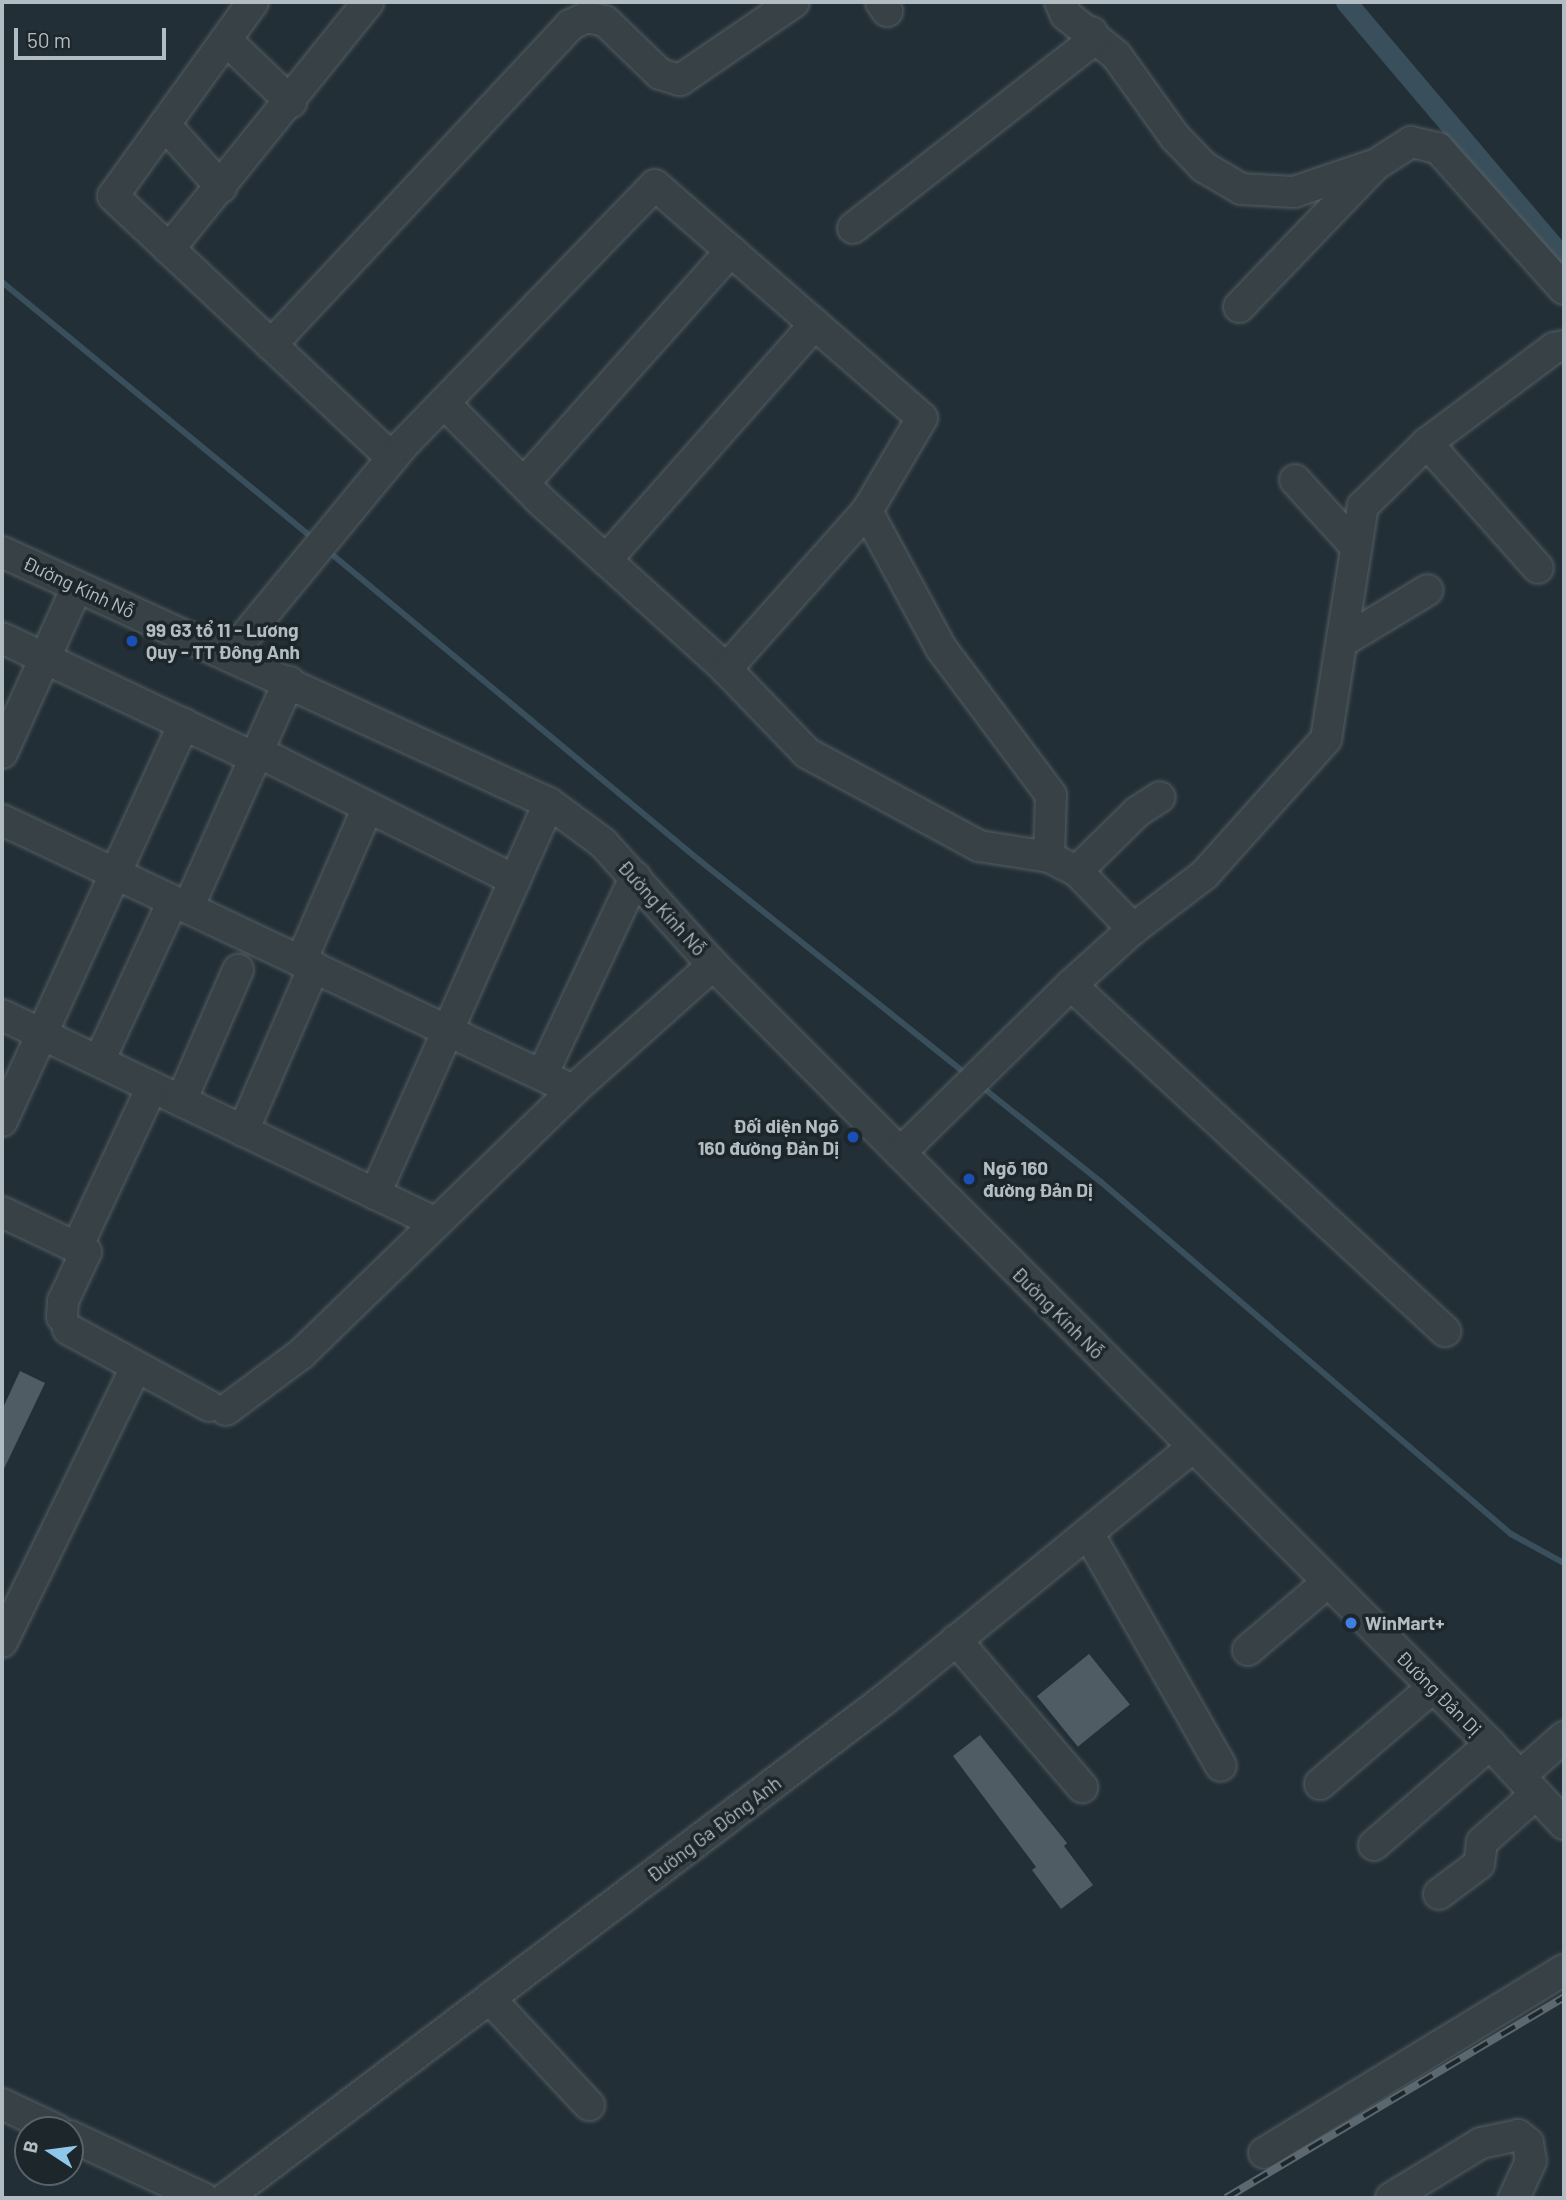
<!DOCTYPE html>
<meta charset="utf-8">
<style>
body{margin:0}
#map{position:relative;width:1566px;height:2200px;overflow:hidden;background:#232f36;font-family:Barlow,sans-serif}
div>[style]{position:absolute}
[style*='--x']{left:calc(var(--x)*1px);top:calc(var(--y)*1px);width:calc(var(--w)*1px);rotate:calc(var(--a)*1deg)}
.stream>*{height:6px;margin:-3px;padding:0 3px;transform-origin:3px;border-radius:3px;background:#394f5b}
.canal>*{height:21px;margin:-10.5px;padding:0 10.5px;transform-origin:10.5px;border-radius:10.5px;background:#394f5b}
.building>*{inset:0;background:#4f5c64;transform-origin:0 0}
.roads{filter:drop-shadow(0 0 2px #545f64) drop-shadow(0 0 2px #545f64)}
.minor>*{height:30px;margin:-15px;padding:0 15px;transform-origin:15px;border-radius:15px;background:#374146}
.rail>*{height:8px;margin-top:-4px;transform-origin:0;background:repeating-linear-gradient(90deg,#1c262b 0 16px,#5b686f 0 32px);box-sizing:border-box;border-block:2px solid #5b686f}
.dots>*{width:19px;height:19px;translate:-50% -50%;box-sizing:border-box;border:4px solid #1c262b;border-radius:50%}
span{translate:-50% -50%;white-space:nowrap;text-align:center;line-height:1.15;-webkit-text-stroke:7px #1c262b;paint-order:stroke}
.street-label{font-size:19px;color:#b1bcc3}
.poi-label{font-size:19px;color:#b1bcc3;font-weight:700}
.left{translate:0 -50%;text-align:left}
.right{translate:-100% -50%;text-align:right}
.frame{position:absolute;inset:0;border:4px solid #b1bcc3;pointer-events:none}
.north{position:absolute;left:14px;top:2116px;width:70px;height:70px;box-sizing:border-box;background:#1c262b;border:2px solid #586268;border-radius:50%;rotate:283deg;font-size:19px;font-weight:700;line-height:28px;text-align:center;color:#b1bcc3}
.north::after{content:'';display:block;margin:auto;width:24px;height:32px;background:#8fc7ea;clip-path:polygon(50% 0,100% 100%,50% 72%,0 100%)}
.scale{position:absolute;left:14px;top:28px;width:152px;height:32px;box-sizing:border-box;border:4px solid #b1bcc3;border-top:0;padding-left:9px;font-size:21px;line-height:24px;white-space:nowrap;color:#b1bcc3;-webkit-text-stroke:5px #1c262b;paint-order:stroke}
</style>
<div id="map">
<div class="stream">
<i style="--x:2;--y:282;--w:396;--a:39.5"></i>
<i style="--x:334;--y:556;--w:475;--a:39.8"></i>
<i style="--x:699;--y:860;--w:336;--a:38.7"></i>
<i style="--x:987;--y:1091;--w:146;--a:38.6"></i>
<i style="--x:1101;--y:1182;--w:540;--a:40.65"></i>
<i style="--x:1511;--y:1534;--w:60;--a:28.7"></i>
</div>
<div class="canal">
<i style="--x:1346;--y:2;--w:337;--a:49.7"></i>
</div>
<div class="building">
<i style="clip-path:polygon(20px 1371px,45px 1383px,2px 1473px,2px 1410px)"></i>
<i style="left:1089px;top:1654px;width:65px;height:67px;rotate:51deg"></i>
<i style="clip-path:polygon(980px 1735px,1067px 1843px,1064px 1846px,1093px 1885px,1061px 1909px,1032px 1870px,1036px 1867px,953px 1756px)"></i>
</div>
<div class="roads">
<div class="minor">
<i style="--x:253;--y:2;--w:239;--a:125.8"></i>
<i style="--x:113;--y:196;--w:383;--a:43.2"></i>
<i style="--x:881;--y:2;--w:11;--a:56"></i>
<i style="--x:1060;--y:2;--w:14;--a:65"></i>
<i style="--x:1066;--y:15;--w:64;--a:38.7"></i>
<i style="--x:1116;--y:55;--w:101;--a:54.3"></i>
<i style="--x:1175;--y:137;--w:42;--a:46"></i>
<i style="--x:1204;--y:167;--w:43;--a:30.7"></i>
<i style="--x:1241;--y:189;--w:53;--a:3.2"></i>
<i style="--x:1294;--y:192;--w:81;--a:-18.7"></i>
<i style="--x:226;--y:40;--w:90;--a:43.6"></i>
<i style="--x:165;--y:125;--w:84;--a:47.9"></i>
<i style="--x:853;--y:228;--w:296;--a:-38"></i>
<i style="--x:1086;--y:46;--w:15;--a:-67"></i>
<i style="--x:169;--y:249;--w:317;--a:-51.1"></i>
<i style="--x:1239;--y:307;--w:197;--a:-46.2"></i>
<i style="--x:1375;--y:165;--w:43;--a:-32.6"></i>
<i style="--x:1411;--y:142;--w:28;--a:13"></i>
<i style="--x:1438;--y:148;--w:189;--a:48.2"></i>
<i style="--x:271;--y:345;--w:438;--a:-46.9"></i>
<i style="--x:570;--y:25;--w:19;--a:-25"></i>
<i style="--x:587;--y:17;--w:18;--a:13"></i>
<i style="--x:605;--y:21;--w:76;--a:43.9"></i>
<i style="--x:660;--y:74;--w:21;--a:17"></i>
<i style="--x:680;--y:80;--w:138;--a:-34.4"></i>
<i style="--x:444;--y:403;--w:138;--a:45.3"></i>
<i style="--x:541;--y:501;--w:250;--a:42.2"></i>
<i style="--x:1427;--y:443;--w:167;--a:48.4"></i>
<i style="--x:1295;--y:480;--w:91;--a:47.7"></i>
<i style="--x:524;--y:483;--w:311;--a:-48.3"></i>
<i style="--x:2;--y:552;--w:602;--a:24.65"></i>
<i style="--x:549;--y:803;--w:67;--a:36.5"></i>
<i style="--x:603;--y:843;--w:164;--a:48"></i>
<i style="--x:713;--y:965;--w:1100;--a:45.07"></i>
<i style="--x:1490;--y:1744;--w:109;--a:47.2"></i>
<i style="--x:606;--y:560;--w:315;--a:-48.5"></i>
<i style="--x:2;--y:638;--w:280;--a:25.4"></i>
<i style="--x:1342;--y:642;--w:100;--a:-31.2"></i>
<i style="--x:229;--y:656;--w:272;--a:-50.5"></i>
<i style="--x:402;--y:446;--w:363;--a:-45.9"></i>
<i style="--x:655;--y:185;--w:354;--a:41.1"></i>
<i style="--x:922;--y:418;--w:108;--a:120.6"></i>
<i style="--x:867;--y:511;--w:212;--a:131.7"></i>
<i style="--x:726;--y:669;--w:117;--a:46"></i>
<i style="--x:807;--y:753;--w:196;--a:28.4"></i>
<i style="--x:979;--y:846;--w:71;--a:8.9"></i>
<i style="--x:1049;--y:857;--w:62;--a:-88.2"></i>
<i style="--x:1051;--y:795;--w:184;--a:-126.8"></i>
<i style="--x:941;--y:648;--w:156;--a:-118.4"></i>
<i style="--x:258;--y:752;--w:287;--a:26.5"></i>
<i style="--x:2;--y:753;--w:182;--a:-65.7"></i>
<i style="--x:2;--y:820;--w:632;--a:25.31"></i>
<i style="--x:1049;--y:857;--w:31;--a:27"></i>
<i style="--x:1077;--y:871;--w:84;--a:-44.5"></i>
<i style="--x:1137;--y:812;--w:27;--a:-33"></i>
<i style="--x:1077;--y:871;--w:81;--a:46"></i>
<i style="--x:188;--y:908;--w:248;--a:-66"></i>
<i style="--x:301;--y:961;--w:168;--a:-66.5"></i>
<i style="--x:1071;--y:985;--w:510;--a:42.77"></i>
<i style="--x:2;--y:1015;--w:481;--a:25.6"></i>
<i style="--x:99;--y:1061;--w:176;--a:-65.2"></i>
<i style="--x:542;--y:1075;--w:219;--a:-64.8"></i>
<i style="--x:181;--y:1101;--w:143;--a:-66.5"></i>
<i style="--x:2;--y:1121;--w:437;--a:-65.4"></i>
<i style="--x:243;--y:1131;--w:179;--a:-66.6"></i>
<i style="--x:900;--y:1153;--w:240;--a:-44.5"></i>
<i style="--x:1071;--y:985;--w:84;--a:-42.1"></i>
<i style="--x:1133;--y:929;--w:89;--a:-37.3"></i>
<i style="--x:1204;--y:875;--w:183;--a:-48.1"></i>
<i style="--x:1326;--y:739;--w:236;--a:-81"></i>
<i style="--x:1363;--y:506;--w:90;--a:-44.5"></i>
<i style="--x:1427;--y:443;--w:159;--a:-36.8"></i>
<i style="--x:1554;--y:348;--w:10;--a:-11"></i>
<i style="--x:375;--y:1194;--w:428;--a:-66"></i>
<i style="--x:2;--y:1212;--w:93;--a:25.5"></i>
<i style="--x:86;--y:1252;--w:54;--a:115.1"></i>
<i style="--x:63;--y:1301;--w:16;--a:94"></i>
<i style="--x:77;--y:1247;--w:177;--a:-64.9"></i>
<i style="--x:68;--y:1329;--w:161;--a:28.6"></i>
<i style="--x:226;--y:1410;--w:94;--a:-36.7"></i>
<i style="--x:301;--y:1354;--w:379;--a:-44.1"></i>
<i style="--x:573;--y:1090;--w:188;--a:-41.8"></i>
<i style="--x:1088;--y:1533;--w:268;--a:60.3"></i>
<i style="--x:956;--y:1640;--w:194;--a:49.4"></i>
<i style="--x:2;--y:1642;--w:306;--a:-64"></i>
<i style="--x:1248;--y:1650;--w:105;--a:-40.4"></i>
<i style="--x:1520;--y:1776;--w:59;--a:-41.6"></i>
<i style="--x:1320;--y:1784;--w:149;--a:-40.6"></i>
<i style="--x:1374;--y:1845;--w:154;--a:-41"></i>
<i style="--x:1439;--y:1894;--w:50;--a:-36.9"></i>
<i style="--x:1479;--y:1864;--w:22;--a:-82"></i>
<i style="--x:1482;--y:1842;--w:72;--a:-41.6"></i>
<i style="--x:491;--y:2000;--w:144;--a:47"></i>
<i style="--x:2;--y:2104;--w:61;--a:25.3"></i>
<i style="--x:70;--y:2136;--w:147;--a:25"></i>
<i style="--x:1264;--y:2153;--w:351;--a:-31.4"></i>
<i style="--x:226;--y:2198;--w:827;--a:-37.13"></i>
<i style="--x:885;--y:1699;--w:397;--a:-39.3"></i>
<i style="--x:1391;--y:2198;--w:105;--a:-31.4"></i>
<i style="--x:1481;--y:2143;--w:38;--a:-12"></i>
<i style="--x:1518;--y:2135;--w:13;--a:39"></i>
<i style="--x:1528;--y:2143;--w:18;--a:81"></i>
<i style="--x:1531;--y:2161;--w:41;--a:114.7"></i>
</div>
</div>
<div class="rail">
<i style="--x:1226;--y:2198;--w:393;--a:-30.7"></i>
</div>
<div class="dots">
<i style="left:132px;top:641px;background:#1a4fb4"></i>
<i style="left:853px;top:1137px;background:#1a4fb4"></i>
<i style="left:969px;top:1179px;background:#1a4fb4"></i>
<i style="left:1351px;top:1623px;background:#3f7fe0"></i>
</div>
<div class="street-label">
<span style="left:79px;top:587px;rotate:25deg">Đường Kính Nỗ</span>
<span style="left:662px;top:908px;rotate:48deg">Đường Kính Nỗ</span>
<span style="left:1058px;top:1313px;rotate:45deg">Đường Kính Nỗ</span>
<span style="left:1439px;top:1693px;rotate:45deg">Đường Đản Dị</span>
<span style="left:714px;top:1829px;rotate:-37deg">Đường Ga Đông Anh</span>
</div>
<div class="poi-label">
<span class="left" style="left:146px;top:641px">99 G3 tổ 11 - Lương<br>Quy - TT Đông Anh</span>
<span class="right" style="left:839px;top:1137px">Đối diện Ngõ<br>160 đường Đản Dị</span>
<span class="left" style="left:983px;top:1179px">Ngõ 160<br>đường Đản Dị</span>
<span class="left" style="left:1365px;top:1623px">WinMart+</span>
</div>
<div class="frame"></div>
<div class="north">B</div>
<div class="scale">50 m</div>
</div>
